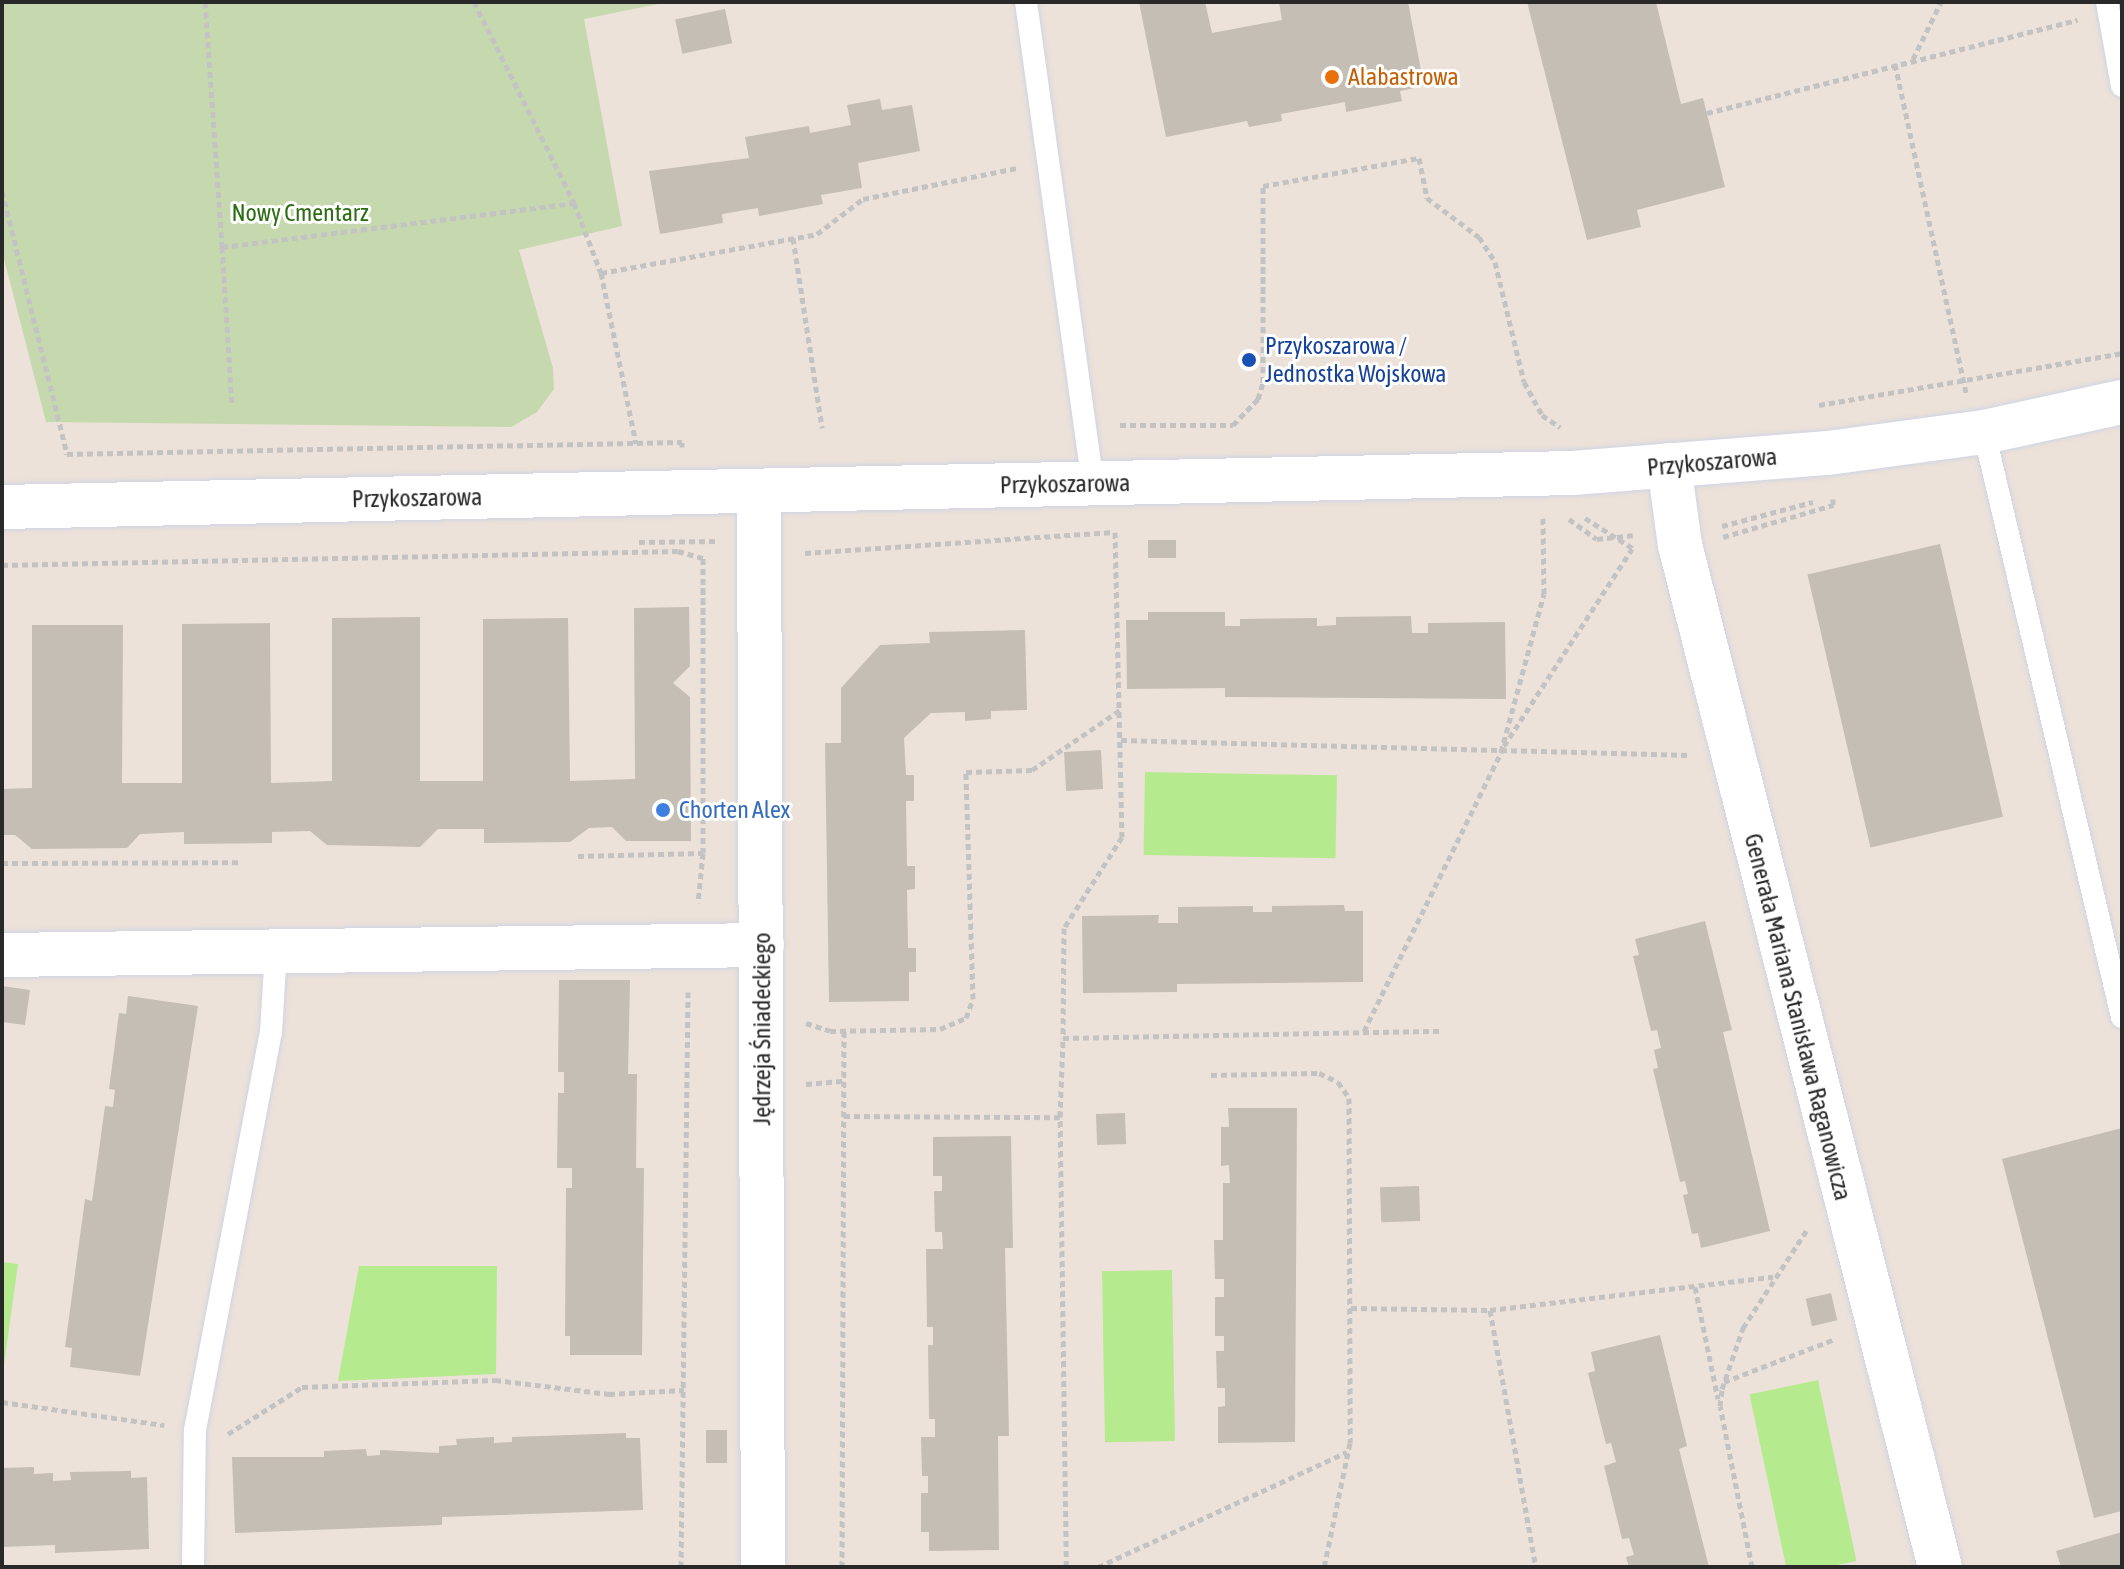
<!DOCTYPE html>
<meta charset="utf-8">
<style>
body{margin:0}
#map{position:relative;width:2124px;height:1569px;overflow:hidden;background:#ede2d9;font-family:"Asap Condensed",sans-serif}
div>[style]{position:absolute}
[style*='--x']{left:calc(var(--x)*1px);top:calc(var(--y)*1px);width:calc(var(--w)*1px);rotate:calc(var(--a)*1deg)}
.green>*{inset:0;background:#b5ea8e;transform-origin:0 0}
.cemetery>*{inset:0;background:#c6d9ae}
.building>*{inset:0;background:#c4beb5;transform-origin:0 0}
.path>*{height:5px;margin-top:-2.5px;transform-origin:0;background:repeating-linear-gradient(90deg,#c3c3c3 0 6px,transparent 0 10px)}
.roads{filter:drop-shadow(0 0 2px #ced4e4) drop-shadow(0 0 2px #ced4e4)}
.service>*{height:22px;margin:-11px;padding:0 11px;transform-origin:11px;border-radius:11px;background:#fff}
.minor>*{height:44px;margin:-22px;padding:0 22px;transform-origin:22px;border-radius:22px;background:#fff}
.tertiary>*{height:44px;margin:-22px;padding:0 22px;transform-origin:22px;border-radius:22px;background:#fff}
.dots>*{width:22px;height:22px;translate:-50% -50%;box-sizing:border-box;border:4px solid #fff;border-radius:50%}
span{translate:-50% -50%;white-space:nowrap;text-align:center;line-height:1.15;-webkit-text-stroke:6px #fff;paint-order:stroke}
.food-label{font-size:24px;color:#c56008}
.left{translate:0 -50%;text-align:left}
.park-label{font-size:24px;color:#2c6d12}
.transit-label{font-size:24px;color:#164399}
.street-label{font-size:24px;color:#292929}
.shop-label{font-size:24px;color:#366cbe}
.frame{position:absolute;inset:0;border:4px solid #292929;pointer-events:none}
</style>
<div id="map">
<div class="green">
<i style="left:1145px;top:772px;width:192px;height:83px;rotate:1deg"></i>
<i style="clip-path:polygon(2px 1262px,18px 1264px,3px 1372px,2px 1372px)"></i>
<i style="clip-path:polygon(359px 1266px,497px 1266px,496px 1374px,338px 1381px)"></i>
<i style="left:1172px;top:1270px;width:171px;height:70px;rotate:89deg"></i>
<i style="left:1818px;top:1380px;width:185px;height:70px;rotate:78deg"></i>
</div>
<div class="cemetery">
<i style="clip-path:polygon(2px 2px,668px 2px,584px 19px,622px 226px,519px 250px,553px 368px,554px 389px,537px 412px,511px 427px,46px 422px,2px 251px)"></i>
</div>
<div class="building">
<i style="clip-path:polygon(1139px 2px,1205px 2px,1212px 33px,1282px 20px,1279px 2px,1408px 2px,1424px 86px,1400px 91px,1402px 101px,1346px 112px,1345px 102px,1281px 114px,1282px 121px,1249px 127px,1247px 121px,1166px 137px)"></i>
<i style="clip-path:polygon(1527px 2px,1656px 2px,1681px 104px,1703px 98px,1725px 187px,1637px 210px,1641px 227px,1587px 240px)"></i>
<i style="left:725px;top:9px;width:35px;height:51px;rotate:78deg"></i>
<i style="clip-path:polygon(880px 99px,882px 110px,912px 105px,920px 151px,858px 163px,862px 188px,821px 195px,823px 204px,759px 216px,758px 208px,722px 214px,723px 223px,660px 234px,649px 171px,749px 158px,745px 137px,809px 126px,810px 133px,851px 125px,847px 105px)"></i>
<i style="left:1176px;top:540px;width:18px;height:28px;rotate:90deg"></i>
<i style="left:1940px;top:544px;width:280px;height:136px;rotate:77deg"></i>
<i style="clip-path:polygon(689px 607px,690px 666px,673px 683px,690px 697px,691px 841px,626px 841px,612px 827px,589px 828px,570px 842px,484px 843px,484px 829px,438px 829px,420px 847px,327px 845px,310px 831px,272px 832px,272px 843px,184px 844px,184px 832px,140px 834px,127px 848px,32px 849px,15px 835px,2px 835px,2px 789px,32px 788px,32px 625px,123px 625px,122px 783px,182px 783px,182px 624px,270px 623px,271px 783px,332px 781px,332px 618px,420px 617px,420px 781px,483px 781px,483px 619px,568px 618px,570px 781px,635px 779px,634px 608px)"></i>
<i style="clip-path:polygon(1148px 612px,1225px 612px,1225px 626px,1240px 626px,1240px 619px,1317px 618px,1317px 626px,1336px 625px,1336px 617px,1411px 616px,1412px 633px,1428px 633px,1428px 623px,1505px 622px,1506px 699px,1225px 697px,1225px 688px,1127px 689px,1126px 620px,1148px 620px)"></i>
<i style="clip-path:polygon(1025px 630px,1027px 710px,991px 711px,991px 719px,965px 721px,965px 712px,931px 713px,904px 738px,906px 775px,914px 775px,914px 801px,906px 801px,907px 866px,915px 866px,915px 889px,907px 890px,908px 948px,916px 948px,916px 972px,909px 972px,909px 1001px,829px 1002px,825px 743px,841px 743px,841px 688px,880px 645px,930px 643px,929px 632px)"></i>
<i style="left:1101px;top:750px;width:39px;height:37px;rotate:87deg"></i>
<i style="clip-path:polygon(1344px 905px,1345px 911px,1363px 911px,1363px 982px,1177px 984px,1177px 992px,1083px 993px,1082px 916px,1159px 915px,1158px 923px,1178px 923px,1178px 907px,1253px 906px,1253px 912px,1272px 912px,1272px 906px)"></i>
<i style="clip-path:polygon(1705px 921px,1732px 1030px,1723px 1032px,1770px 1231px,1701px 1248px,1698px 1233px,1692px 1234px,1683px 1195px,1688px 1194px,1685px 1181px,1680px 1182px,1653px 1069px,1658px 1068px,1654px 1050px,1661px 1048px,1657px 1030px,1651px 1031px,1633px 956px,1639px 955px,1635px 939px)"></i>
<i style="clip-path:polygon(559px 980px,630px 980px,628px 1074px,637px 1074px,636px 1168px,644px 1168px,642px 1355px,570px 1355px,570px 1336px,565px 1336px,566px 1188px,572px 1188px,572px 1168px,557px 1168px,558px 1093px,564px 1093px,564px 1072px,558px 1072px)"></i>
<i style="clip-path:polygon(2px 986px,30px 990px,25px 1025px,2px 1022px)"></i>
<i style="clip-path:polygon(128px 996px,198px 1006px,140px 1376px,70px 1367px,72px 1348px,65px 1347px,85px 1199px,92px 1201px,105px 1106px,113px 1107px,115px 1090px,109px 1089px,119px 1013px,126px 1014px)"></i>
<i style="clip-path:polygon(1228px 1108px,1297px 1108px,1295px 1442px,1218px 1443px,1218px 1407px,1225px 1406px,1225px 1388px,1217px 1388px,1216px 1351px,1224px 1351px,1224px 1336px,1215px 1336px,1215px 1297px,1224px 1297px,1224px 1279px,1215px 1279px,1214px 1240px,1223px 1240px,1223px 1183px,1230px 1183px,1229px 1165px,1221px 1166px,1221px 1127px,1229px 1127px)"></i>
<i style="left:1125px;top:1113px;width:31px;height:29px;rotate:88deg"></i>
<i style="clip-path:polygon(2122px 1128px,2122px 1511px,2094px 1518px,2002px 1159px)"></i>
<i style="clip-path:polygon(1011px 1136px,1013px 1248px,1005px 1248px,1009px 1436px,998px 1436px,999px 1550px,929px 1551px,929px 1532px,921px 1532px,921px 1493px,928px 1493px,928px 1476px,922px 1476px,921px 1437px,935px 1437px,935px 1419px,929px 1419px,928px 1345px,933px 1345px,933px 1327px,927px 1327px,926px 1249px,943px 1249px,942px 1232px,935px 1232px,934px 1191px,942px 1191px,942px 1176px,933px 1176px,933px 1137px)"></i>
<i style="left:1419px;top:1186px;width:35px;height:39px;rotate:88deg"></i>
<i style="left:1831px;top:1293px;width:28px;height:26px;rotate:77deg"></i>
<i style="clip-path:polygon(1660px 1335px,1687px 1446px,1679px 1449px,1709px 1567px,1629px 1567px,1626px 1557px,1634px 1555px,1629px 1538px,1622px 1539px,1604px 1466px,1616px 1462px,1611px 1443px,1606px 1444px,1588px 1373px,1595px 1371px,1591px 1352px)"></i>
<i style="left:706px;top:1430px;width:21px;height:33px"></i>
<i style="clip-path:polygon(626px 1433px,626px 1438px,640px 1438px,643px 1510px,442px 1517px,442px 1525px,235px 1533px,232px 1457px,324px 1457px,324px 1451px,366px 1449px,367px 1456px,380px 1455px,380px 1450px,439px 1453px,439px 1446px,457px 1445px,456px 1439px,494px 1437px,494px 1443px,512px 1442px,512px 1437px)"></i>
<i style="clip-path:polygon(34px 1467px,34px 1474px,53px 1473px,53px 1481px,71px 1480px,70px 1472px,131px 1471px,131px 1478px,147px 1477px,149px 1549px,55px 1553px,55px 1545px,2px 1547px,2px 1468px)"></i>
<i style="clip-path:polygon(2122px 1532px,2122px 1567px,2061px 1567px,2056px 1551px)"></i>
</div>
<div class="path">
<i style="--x:205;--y:2;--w:246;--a:86"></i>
<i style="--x:222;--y:247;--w:355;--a:-7.1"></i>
<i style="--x:474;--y:2;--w:225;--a:63.5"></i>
<i style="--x:574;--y:203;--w:75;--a:68.9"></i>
<i style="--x:601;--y:273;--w:174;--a:78.4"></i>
<i style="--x:1913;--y:59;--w:64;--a:-63.8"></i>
<i style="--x:1895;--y:64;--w:336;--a:77.8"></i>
<i style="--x:1707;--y:113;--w:382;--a:-14.1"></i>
<i style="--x:2;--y:191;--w:271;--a:76.1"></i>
<i style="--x:67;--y:454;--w:615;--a:-1.12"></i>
<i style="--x:682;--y:442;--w:5;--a:90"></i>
<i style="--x:793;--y:238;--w:192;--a:81.3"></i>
<i style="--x:222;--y:247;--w:159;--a:86.4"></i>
<i style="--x:601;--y:273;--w:219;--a:-10.2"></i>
<i style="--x:817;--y:234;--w:58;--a:-37.3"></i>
<i style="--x:863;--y:199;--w:157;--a:-11.4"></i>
<i style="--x:1819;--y:405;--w:307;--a:-9.7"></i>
<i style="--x:1120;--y:425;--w:113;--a:0"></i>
<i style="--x:1233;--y:425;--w:36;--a:-46"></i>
<i style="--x:1258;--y:399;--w:17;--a:-73"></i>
<i style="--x:1263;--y:383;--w:197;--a:-90"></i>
<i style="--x:1263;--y:186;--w:158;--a:-10.2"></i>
<i style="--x:1419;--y:158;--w:41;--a:78.7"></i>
<i style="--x:1427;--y:198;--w:65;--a:36.9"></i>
<i style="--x:1479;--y:237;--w:30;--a:57"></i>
<i style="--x:1495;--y:262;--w:123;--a:76.4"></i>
<i style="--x:1524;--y:382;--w:38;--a:61"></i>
<i style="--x:1542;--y:415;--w:22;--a:34"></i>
<i style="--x:1585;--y:518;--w:58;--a:32.3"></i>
<i style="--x:1569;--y:519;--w:34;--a:36"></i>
<i style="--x:1597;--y:539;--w:36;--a:-6"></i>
<i style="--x:1722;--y:526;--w:94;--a:-14.8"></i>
<i style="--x:1115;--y:532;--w:305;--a:88.7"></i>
<i style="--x:1122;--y:837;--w:108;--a:122.5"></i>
<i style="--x:1064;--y:928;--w:110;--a:90.5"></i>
<i style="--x:1063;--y:1038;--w:380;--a:-1.1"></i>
<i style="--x:1723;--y:537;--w:115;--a:-16.2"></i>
<i style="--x:1833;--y:505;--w:6;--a:-90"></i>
<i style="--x:639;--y:542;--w:78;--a:-0.7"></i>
<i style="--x:805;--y:553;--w:306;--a:-3.9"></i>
<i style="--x:2;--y:565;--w:676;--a:-1.19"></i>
<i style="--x:678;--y:551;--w:26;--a:16"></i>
<i style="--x:703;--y:558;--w:295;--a:90"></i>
<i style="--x:703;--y:853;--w:50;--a:95.7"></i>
<i style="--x:1121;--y:740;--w:568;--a:1.51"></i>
<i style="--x:1504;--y:746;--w:235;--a:-57"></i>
<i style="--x:578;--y:856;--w:125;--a:-1.4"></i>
<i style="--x:2;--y:863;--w:237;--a:-0.2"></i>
<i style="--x:806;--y:1023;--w:25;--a:18"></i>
<i style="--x:830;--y:1031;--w:110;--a:-1"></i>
<i style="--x:940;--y:1029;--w:28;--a:-23"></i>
<i style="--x:966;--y:1018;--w:20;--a:-70"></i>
<i style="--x:973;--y:999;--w:227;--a:-91.8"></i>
<i style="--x:966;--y:772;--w:66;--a:-1.7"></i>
<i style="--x:1032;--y:770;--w:107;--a:-34.3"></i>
<i style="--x:1364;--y:1031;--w:311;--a:-63.8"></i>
<i style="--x:1501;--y:752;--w:164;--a:-74.8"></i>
<i style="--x:1544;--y:594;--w:76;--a:-90.8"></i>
<i style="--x:1211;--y:1075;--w:108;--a:-1.1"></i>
<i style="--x:1319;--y:1073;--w:21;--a:25"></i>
<i style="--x:1338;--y:1082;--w:19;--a:55"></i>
<i style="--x:1349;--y:1098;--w:345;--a:89.8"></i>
<i style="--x:1350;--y:1443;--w:127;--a:101.8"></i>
<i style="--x:806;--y:1084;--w:38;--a:-5"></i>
<i style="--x:1060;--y:1111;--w:456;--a:89.2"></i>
<i style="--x:844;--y:1116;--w:216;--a:0.3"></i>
<i style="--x:1060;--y:1117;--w:79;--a:-87.8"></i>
<i style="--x:1695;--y:1287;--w:114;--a:78.4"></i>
<i style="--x:1351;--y:1308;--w:139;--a:0.8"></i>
<i style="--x:1490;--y:1310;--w:285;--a:-6.7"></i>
<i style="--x:1490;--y:1310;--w:261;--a:79.9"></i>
<i style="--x:1724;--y:1382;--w:119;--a:-21.2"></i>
<i style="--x:2;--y:1402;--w:164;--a:8.1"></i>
<i style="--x:228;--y:1434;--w:88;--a:-32.4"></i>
<i style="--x:302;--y:1387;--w:193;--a:-2.1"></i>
<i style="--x:495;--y:1380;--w:115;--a:7"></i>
<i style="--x:609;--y:1394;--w:75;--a:-3.1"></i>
<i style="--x:681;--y:1567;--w:575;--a:-89.3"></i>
<i style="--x:842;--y:1567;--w:536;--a:-89.79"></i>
<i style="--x:1098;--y:1567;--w:274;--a:-24.8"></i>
<i style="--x:1752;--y:1567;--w:164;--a:-101.2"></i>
<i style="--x:1720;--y:1406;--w:17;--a:-83"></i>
<i style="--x:1722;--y:1389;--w:65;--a:-71"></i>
<i style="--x:1743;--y:1328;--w:117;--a:-56.9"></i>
</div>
<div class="roads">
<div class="service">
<i style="--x:1026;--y:2;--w:486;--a:82.1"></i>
<i style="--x:2107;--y:2;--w:85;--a:79.9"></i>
<i style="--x:1984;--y:432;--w:601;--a:76.73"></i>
<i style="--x:193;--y:1567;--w:137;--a:-89.2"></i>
<i style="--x:195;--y:1430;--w:405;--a:-79.2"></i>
<i style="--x:271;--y:1032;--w:81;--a:-86.5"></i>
</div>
<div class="minor">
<i style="--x:1669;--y:465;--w:81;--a:82.2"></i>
<i style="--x:1680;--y:545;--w:1055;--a:75.73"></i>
<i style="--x:759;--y:491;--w:1076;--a:89.79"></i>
<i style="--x:2;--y:955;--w:760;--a:-0.75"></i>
</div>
<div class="tertiary">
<i style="--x:2;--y:507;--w:1571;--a:-1.24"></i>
<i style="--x:1573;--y:473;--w:256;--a:-4.5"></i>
<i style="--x:1828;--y:453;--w:157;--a:-7.7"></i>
<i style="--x:1984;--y:432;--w:141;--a:-12.3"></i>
</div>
</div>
<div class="dots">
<i style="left:1332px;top:77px;background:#e8710a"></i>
<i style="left:1249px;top:360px;background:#1a4fb4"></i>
<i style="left:663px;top:810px;background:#3f7fe0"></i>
</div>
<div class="food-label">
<span class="left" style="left:1348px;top:77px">Alabastrowa</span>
</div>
<div class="park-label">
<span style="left:300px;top:213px">Nowy Cmentarz</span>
</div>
<div class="transit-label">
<span class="left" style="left:1265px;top:360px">Przykoszarowa /<br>Jednostka Wojskowa</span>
</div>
<div class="street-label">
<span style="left:1712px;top:462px;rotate:-5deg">Przykoszarowa</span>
<span style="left:1065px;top:484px;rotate:-1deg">Przykoszarowa</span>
<span style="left:417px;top:498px;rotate:-1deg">Przykoszarowa</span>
<span style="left:1798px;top:1017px;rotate:76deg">Generała Mariana Stanisława Raganowicza</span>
<span style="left:762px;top:1029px;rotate:-90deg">Jędrzeja Śniadeckiego</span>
</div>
<div class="shop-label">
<span class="left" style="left:679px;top:810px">Chorten Alex</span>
</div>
<div class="frame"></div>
</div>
